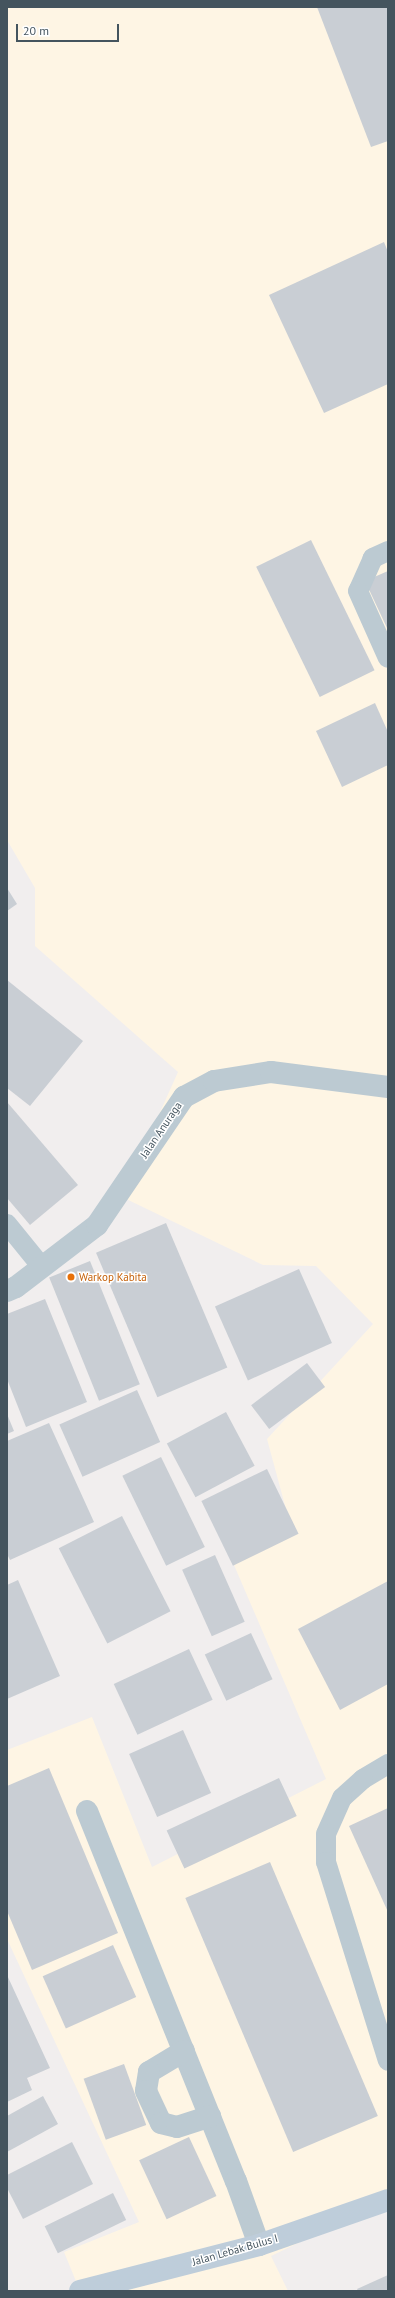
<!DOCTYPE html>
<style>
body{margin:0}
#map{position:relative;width:395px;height:2298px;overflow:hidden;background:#f1eeee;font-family:"PT Sans",sans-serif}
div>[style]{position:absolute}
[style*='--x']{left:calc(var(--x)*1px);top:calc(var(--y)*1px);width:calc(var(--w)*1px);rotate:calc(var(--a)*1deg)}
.commercial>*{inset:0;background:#fef5e4}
.building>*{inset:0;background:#c9ced4;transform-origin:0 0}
.lane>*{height:20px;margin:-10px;padding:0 10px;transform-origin:10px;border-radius:10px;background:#bccad2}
.street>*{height:22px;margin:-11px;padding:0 11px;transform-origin:11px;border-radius:11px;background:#bccad2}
.secondary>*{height:22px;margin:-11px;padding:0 11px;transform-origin:11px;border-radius:11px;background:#becdda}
.dots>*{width:11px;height:11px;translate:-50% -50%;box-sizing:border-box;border:2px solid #fff;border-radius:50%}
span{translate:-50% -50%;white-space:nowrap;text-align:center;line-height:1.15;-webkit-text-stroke:3px #fff;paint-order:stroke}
.street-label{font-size:11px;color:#44545e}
.food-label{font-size:11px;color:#c56008}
.left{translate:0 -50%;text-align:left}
.frame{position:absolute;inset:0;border:8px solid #44545e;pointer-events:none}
.scale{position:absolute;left:16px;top:24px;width:103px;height:18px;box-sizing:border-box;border:2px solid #44545e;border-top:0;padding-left:5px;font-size:12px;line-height:14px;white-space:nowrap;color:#44545e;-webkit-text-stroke:3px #fff;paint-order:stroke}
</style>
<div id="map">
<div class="commercial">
<i style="clip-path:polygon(7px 7px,388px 7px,388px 2200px,271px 2256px,288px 2291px,80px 2291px,64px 2252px,139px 2222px,7px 1939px,7px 1750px,92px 1717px,152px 1867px,326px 1779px,225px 1544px,290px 1524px,267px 1439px,373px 1324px,316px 1266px,263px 1265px,122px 1197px,178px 1072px,35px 946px,35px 888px,7px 840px)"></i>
</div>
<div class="building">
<i style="clip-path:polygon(317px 7px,388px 7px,388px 141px,371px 147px)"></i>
<i style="clip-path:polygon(384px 242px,388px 252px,388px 384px,324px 413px,269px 295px)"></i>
<i style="left:311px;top:540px;width:145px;height:61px;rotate:64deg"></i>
<i style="clip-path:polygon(388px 571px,388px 630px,365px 581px)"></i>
<i style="clip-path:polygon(375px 703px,388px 732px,388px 765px,342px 787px,316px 731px)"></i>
<i style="clip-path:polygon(7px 888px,17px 904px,7px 911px)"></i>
<i style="clip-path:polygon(7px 980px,83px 1041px,30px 1106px,7px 1088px)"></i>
<i style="clip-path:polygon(7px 1102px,78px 1185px,30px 1225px,7px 1198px)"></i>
<i style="left:166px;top:1223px;width:157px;height:76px;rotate:67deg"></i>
<i style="left:90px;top:1261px;width:133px;height:44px;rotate:68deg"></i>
<i style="left:299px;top:1269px;width:81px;height:92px;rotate:66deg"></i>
<i style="clip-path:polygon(45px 1299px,87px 1402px,26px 1427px,7px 1379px,7px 1314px)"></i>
<i style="left:307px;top:1363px;width:30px;height:70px;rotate:53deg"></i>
<i style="left:137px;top:1390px;width:57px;height:85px;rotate:66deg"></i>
<i style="left:226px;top:1412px;width:61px;height:67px;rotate:62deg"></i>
<i style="clip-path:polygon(7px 1414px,14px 1431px,7px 1434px)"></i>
<i style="clip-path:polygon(49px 1423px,94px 1522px,10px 1560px,7px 1554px,7px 1441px)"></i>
<i style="left:161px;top:1457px;width:100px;height:43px;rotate:64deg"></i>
<i style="left:267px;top:1469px;width:72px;height:73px;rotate:64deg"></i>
<i style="left:122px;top:1516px;width:107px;height:71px;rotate:63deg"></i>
<i style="left:215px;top:1555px;width:73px;height:36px;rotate:66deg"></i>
<i style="clip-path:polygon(18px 1580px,60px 1676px,7px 1699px,7px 1585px)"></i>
<i style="clip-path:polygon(388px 1581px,388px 1684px,340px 1710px,298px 1629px)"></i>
<i style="left:251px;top:1633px;width:51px;height:51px;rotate:65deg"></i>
<i style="left:189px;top:1649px;width:56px;height:83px;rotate:65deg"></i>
<i style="left:183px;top:1730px;width:69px;height:59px;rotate:66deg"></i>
<i style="clip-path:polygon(49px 1768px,118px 1933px,32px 1970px,7px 1911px,7px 1786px)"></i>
<i style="left:279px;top:1778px;width:42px;height:124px;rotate:65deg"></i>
<i style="clip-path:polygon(388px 1808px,388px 1912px,349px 1826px)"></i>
<i style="left:270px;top:1862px;width:276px;height:92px;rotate:67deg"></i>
<i style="left:113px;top:1945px;width:57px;height:77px;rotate:66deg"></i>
<i style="clip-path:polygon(7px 1975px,50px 2068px,27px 2078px,32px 2090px,7px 2102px)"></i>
<i style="left:124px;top:2064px;width:65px;height:43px;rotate:70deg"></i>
<i style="clip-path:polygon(43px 2096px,58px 2124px,7px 2152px,7px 2116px)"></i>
<i style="left:189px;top:2137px;width:65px;height:55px;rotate:65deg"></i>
<i style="clip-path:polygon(72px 2142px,93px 2184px,23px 2219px,7px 2188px,7px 2175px)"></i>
<i style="left:113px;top:2193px;width:30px;height:76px;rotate:64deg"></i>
<i style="clip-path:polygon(388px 2275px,388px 2291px,358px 2291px,357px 2289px)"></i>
</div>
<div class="lane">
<i style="--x:388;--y:551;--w:17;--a:155"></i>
<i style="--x:373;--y:558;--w:36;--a:114"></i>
<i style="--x:358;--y:591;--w:73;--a:65.9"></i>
<i style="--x:7;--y:1224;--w:55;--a:50.9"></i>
<i style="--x:388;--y:1764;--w:29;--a:149"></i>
<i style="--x:363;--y:1779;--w:28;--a:138"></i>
<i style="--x:342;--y:1798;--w:39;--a:114"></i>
<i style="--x:326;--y:1834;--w:28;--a:90"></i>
<i style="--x:326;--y:1862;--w:208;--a:72.7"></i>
</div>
<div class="street">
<i style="--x:7;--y:1291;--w:10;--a:-24"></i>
<i style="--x:16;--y:1287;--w:102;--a:-37.4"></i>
<i style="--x:97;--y:1225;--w:155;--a:-55.8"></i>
<i style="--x:184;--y:1097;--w:34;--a:-28"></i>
<i style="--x:214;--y:1081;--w:58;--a:-9"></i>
<i style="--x:271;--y:1072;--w:118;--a:7.3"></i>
<i style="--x:87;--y:1811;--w:399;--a:68.1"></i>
<i style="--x:236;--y:2181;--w:68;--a:70.2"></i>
<i style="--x:184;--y:2051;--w:41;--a:149"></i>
<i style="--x:149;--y:2072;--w:19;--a:99"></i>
<i style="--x:146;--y:2091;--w:35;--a:65"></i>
<i style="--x:161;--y:2123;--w:16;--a:14"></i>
<i style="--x:177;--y:2127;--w:35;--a:-18"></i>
</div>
<div class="secondary">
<i style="--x:80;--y:2291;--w:185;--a:-14.4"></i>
<i style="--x:259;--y:2245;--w:137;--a:-19.2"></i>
</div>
<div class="dots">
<i style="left:71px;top:1277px;background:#e8710a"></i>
</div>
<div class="street-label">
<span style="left:161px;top:1130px;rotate:-56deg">Jalan Anuraga</span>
<span style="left:235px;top:2250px;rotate:-16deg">Jalan Lebak Bulus I</span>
</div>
<div class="food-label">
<span class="left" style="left:79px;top:1277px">Warkop Kabita</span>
</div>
<div class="frame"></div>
<div class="scale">20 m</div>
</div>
